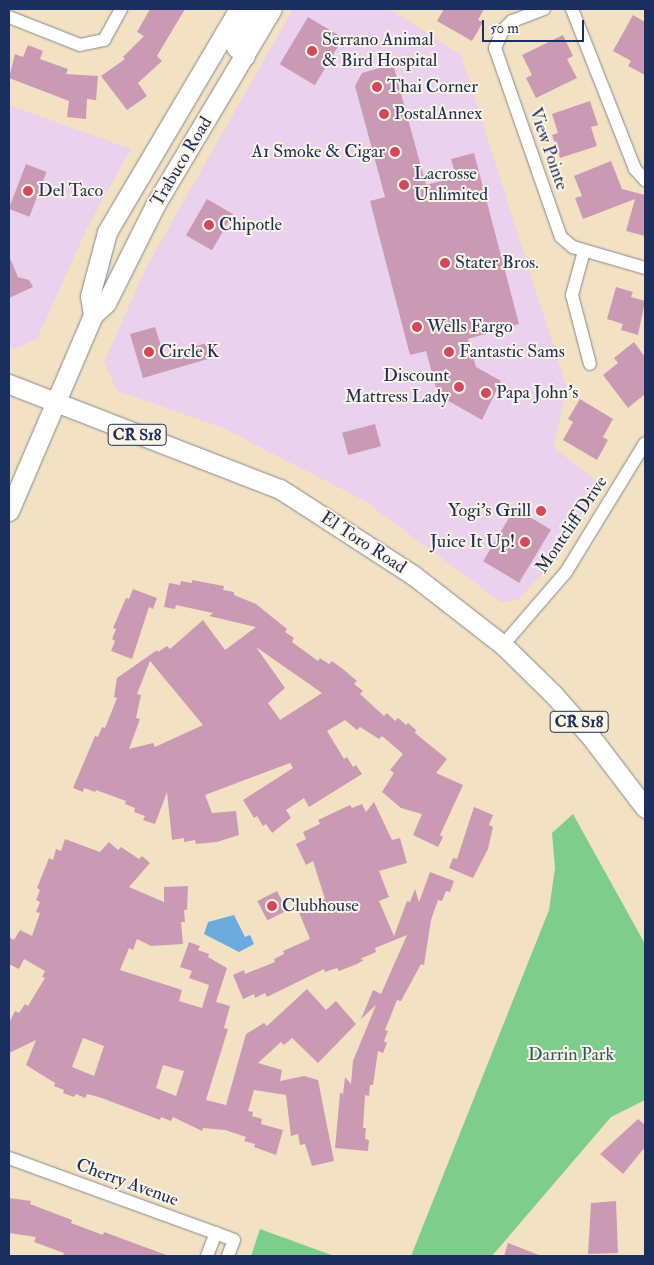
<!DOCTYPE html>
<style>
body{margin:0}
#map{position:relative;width:654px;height:1265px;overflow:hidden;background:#f2e2c3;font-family:"IM FELL Double Pica",serif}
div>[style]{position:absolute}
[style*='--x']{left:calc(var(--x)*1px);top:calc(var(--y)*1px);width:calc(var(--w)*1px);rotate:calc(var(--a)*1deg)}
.built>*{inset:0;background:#ead1ed}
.green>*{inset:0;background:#7ecd8d}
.water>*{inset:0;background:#6cabdf}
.building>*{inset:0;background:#ca9ab4;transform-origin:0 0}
.roads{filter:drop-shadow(0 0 1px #868890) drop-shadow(0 0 1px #868890)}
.street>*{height:12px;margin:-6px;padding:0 6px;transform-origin:6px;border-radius:6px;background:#fff}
.primary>*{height:19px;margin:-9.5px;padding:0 9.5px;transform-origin:9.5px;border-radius:9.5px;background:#fff}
.dots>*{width:14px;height:14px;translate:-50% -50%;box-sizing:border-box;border:2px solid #fcf5e5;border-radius:50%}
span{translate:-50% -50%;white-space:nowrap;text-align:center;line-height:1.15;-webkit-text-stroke:4px #fcf5e5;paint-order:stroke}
.shield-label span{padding:1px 4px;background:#fcf5e5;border:1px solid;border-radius:4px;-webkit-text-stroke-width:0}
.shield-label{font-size:16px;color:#1b2f5e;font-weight:700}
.poi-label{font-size:18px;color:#1b2f5e}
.left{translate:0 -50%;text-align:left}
.right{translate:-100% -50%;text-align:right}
.street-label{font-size:18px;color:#1b2f5e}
.park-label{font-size:18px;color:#34566a}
.frame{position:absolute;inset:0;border:10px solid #1b2f5e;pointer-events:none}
.scale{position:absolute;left:482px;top:20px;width:102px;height:22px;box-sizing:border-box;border:2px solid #1b2f5e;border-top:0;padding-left:6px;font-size:15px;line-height:18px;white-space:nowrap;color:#1b2f5e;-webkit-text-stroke:4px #fcf5e5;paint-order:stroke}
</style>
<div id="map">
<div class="built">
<i style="clip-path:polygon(293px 9px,389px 9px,461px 55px,567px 389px,553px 447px,599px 483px,560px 554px,519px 599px,501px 602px,363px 500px,221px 427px,117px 391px,104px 362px,147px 266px)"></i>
<i style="clip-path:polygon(9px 105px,131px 149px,88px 226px,37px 339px,15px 349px,9px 346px)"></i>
</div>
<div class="green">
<i style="clip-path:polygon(573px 814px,645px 944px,645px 1100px,611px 1117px,492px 1256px,411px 1256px,549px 910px,555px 868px,552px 833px)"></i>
<i style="clip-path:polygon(260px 1229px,334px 1256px,251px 1256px)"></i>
</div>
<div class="water">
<i style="clip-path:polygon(234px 915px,245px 937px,250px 935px,254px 944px,239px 952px,204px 934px,208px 922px)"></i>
</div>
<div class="building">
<i style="clip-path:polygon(150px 9px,185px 9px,157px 56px,162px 61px,138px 83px,147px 96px,127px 110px,101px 76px,125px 59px,123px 57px,144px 36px,137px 32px)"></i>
<i style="clip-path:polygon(444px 9px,484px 9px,478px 20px,483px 22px,472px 41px,437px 21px)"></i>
<i style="clip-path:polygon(633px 15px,645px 22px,645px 75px,628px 66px,631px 61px,613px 51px)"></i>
<i style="left:308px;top:17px;width:41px;height:55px;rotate:31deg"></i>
<i style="clip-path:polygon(563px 35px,573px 56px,567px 59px,577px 78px,536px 98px,526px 78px,532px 75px,522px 55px)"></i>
<i style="clip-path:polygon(28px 45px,43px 51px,40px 59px,68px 69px,66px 74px,98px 76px,96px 100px,87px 99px,86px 119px,67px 117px,69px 101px,9px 78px,15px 54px,23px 57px)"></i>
<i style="clip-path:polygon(393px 64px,426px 185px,456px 177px,451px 159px,474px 153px,519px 324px,468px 339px,476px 367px,501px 381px,482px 420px,438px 395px,426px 351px,410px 355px,370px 201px,385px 197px,355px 86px,362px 73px)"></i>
<i style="clip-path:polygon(590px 101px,598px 125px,591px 127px,597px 146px,560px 158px,552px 135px,558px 133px,552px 114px)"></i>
<i style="clip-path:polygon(611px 161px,622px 189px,645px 195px,645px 236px,626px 231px,635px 199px,583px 219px,575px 198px,582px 196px,574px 176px)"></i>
<i style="left:26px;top:164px;width:22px;height:48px;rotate:21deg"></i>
<i style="left:207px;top:199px;width:30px;height:42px;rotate:30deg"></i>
<i style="clip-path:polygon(9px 256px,18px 277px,29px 280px,33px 287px,9px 298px)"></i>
<i style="clip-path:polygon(616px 287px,633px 292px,631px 297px,645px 301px,638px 335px,621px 330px,623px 324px,607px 319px)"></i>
<i style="clip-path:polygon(155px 327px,164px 355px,214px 341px,218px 356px,143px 378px,130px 334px)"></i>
<i style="clip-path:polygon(634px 342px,645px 357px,645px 394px,628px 408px,603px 375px,618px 363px,614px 358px)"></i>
<i style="clip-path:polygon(580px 399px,613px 419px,603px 437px,608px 440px,597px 460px,563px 440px,573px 422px,568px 419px)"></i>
<i style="left:375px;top:424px;width:23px;height:34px;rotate:75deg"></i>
<i style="left:515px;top:508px;width:42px;height:62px;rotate:31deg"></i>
<i style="clip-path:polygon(evenodd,192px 580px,224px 586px,223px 590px,234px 592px,234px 595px,256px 604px,287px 629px,285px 632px,294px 638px,292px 642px,318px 661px,320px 658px,329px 664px,332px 661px,344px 670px,357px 681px,354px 684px,363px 691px,360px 694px,384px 716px,387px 713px,395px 721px,398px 718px,406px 725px,408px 723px,416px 730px,415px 733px,447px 759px,436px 773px,463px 785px,440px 835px,443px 837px,438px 847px,413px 835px,422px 814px,401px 808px,382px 792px,394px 773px,390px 770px,403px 754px,382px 736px,379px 739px,360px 727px,357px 730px,345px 720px,327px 731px,344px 759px,347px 757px,353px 767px,356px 765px,362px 774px,309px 807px,304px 798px,286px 810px,291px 818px,272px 833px,266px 824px,263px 826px,257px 816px,254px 818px,243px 800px,293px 768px,290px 763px,205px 795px,212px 813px,236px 811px,239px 835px,217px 842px,196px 844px,195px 840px,184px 842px,184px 838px,172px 840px,167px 792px,155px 824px,143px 820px,145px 816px,134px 812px,135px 808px,125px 804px,126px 801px,96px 790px,95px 792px,84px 788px,83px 792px,73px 788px,95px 736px,98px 737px,102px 727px,105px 728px,117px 698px,114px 697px,117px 678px,157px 650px,158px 652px,167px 646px,170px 649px,203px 620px,225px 650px,256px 627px,209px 616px,213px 613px,176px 605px,175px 609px,164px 607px,169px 583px,180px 585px,181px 581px,192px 583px,192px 580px,256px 647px,322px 693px,280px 720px,268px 703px,285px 688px,256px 647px,192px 580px,150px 661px,203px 725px,155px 747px,153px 743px,129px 749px,140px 719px,136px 718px,141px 695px,137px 694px,150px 661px)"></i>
<i style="clip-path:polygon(133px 589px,157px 598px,153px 609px,149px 607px,132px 659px,111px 651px,115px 641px,112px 639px,116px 629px,113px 628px,126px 598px,129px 599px)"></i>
<i style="clip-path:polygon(374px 802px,392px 840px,400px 838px,407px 863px,379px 871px,389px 897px,379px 901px,394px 936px,407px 901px,410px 902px,415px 889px,419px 902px,430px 872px,454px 881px,450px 892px,446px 891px,442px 901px,438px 900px,431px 920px,424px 965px,421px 964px,401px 1001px,397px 1000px,385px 1030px,388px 1031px,384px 1041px,387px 1043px,383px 1053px,378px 1051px,373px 1085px,370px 1085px,369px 1096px,365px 1095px,363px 1128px,366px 1128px,365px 1139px,369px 1140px,368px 1151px,335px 1148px,340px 1093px,343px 1094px,345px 1077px,351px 1084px,353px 1061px,376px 1005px,361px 1019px,373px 990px,381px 994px,407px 935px,375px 948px,376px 952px,360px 959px,364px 960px,357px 964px,339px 971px,337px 968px,325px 972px,324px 969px,267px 997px,265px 993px,255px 998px,254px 994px,243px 999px,233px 975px,244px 970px,245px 974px,275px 962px,274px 959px,284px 954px,283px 951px,310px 939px,298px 910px,325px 899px,313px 861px,306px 865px,296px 844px,306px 839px,303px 832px,320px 824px,318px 820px,350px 805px,352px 808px,362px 804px,366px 812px)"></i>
<i style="clip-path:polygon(474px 807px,493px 815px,489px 825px,493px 827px,488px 849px,473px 878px,449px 868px,453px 858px,457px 859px)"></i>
<i style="clip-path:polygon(evenodd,65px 839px,100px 852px,109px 842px,118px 850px,121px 847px,139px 859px,142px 856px,150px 863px,129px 887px,164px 902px,164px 887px,188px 886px,187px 910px,184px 910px,185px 922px,181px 922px,183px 944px,151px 946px,137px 939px,133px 950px,129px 948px,120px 970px,182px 990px,179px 1001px,202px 1008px,209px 985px,189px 978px,192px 971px,180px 967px,189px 942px,200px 946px,198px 950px,209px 954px,208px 957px,227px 968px,216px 1002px,230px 1006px,224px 1028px,228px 1029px,206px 1100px,226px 1105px,246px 1034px,264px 1023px,267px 1026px,307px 989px,326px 1010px,336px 1001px,356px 1024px,318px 1063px,292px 1038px,284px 1045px,281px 1042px,258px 1063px,282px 1070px,280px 1081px,304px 1076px,318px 1080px,334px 1161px,312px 1166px,305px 1144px,300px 1145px,298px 1134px,291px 1136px,286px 1095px,254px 1090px,248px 1111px,253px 1112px,252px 1116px,262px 1119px,261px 1124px,283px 1130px,276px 1155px,254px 1147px,255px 1144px,244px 1141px,246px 1137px,225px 1130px,203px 1128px,202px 1131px,173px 1117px,171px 1121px,161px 1117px,160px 1120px,99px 1097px,87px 1094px,85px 1098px,76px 1094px,74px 1097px,63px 1093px,64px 1090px,54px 1086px,55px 1083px,26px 1065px,36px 1040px,9px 1053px,9px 1023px,15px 1011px,19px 1013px,25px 1004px,28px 1006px,45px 978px,42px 977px,45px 971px,24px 959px,19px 969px,9px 964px,9px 937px,14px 940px,20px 930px,32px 936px,40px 913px,36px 912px,40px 902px,36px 900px,40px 890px,37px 888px,49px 858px,53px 860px,56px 849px,61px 851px,65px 839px,83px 1038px,104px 1046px,94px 1076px,72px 1067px,83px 1038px,65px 839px,163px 1065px,184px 1071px,176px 1096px,156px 1088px,163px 1065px)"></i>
<i style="left:277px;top:891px;width:22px;height:22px;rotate:63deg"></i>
<i style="clip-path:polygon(638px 1119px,645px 1125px,645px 1147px,623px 1174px,600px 1154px)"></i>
<i style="clip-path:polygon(9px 1198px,31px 1201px,30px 1204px,72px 1220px,71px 1223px,103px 1235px,104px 1232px,169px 1256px,63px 1256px,64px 1253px,34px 1242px,36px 1237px,9px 1233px)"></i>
<i style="clip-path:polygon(616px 1201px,618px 1253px,588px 1254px,591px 1203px)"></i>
<i style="clip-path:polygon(508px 1243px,539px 1255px,539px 1256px,504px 1256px)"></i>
</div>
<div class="roads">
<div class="street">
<i style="--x:544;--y:9;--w:34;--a:159"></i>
<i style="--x:512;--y:21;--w:13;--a:135"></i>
<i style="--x:503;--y:30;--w:20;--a:114"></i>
<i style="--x:495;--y:48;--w:200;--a:70.8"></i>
<i style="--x:561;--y:237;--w:16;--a:40"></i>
<i style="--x:573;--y:247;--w:75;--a:16.3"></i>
<i style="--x:572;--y:9;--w:172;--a:68.5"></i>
<i style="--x:635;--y:169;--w:15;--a:48"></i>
<i style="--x:9;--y:17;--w:76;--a:21.5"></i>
<i style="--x:80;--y:45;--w:25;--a:-12"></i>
<i style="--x:104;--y:40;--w:35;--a:-61"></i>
<i style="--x:584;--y:251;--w:46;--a:105.3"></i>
<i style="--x:572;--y:295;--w:71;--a:75.4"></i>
<i style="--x:503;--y:645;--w:96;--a:-49.2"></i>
<i style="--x:566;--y:572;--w:151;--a:-58.5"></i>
<i style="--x:9;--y:1158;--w:239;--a:20"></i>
<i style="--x:234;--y:1240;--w:17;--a:111"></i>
<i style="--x:207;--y:1256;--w:25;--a:-69"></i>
</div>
<div class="primary">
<i style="--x:245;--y:56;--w:13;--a:-135"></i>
<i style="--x:236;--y:47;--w:10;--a:-84"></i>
<i style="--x:237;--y:37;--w:32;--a:-60"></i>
<i style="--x:93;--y:315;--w:19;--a:-99"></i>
<i style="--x:90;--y:296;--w:66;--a:-75.1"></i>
<i style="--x:107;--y:232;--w:259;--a:-59.4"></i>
<i style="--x:9;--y:384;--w:291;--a:21.2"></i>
<i style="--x:280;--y:489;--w:158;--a:32.9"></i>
<i style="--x:413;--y:575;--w:114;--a:37.9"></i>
<i style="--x:503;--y:645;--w:70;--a:44.4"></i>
<i style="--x:553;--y:694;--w:57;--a:48.5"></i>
<i style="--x:591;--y:737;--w:89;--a:52.7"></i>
<i style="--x:9;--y:511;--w:213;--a:-66.8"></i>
<i style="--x:93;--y:315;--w:18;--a:-43"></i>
<i style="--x:106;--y:303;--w:110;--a:-63.4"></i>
<i style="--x:155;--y:205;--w:228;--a:-59.2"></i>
</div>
</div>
<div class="dots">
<i style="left:312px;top:51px;background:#d1495b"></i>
<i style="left:377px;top:87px;background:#d1495b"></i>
<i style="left:384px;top:114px;background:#d1495b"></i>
<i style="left:395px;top:152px;background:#d1495b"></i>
<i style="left:404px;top:185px;background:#d1495b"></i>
<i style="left:28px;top:191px;background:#d1495b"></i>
<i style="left:209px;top:225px;background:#d1495b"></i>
<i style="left:445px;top:263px;background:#d1495b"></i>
<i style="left:417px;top:327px;background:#d1495b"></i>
<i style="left:149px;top:352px;background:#d1495b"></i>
<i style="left:449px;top:352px;background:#d1495b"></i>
<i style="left:459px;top:387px;background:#d1495b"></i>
<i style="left:486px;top:393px;background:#d1495b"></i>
<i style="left:541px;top:511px;background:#d1495b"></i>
<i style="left:525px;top:542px;background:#d1495b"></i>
<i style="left:272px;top:906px;background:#d1495b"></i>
</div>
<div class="shield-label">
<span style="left:137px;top:435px">CR S18</span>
<span style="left:579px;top:722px">CR S18</span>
</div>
<div class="poi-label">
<span class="left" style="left:322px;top:51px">Serrano Animal<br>&amp; Bird Hospital</span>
<span class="left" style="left:387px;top:87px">Thai Corner</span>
<span class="left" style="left:394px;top:114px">PostalAnnex</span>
<span class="right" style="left:385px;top:152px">A1 Smoke &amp; Cigar</span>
<span class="left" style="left:414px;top:185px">Lacrosse<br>Unlimited</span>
<span class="left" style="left:38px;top:191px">Del Taco</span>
<span class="left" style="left:219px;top:225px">Chipotle</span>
<span class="left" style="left:455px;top:263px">Stater Bros.</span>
<span class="left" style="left:427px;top:327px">Wells Fargo</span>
<span class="left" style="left:159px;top:352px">Circle K</span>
<span class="left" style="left:459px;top:352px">Fantastic Sams</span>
<span class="right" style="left:449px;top:387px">Discount<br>Mattress Lady</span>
<span class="left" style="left:496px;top:393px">Papa John's</span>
<span class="right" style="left:531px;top:511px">Yogi's Grill</span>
<span class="right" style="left:515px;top:542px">Juice It Up!</span>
<span class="left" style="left:282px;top:906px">Clubhouse</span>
</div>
<div class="street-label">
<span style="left:548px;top:149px;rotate:71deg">View Pointe</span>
<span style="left:182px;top:162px;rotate:-59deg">Trabuco Road</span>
<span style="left:572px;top:525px;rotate:-56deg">Montcliff Drive</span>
<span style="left:363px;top:543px;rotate:33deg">El Toro Road</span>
<span style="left:127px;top:1183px;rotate:20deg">Cherry Avenue</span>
</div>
<div class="park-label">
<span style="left:571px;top:1055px">Darrin Park</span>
</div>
<div class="frame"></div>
<div class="scale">50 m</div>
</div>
